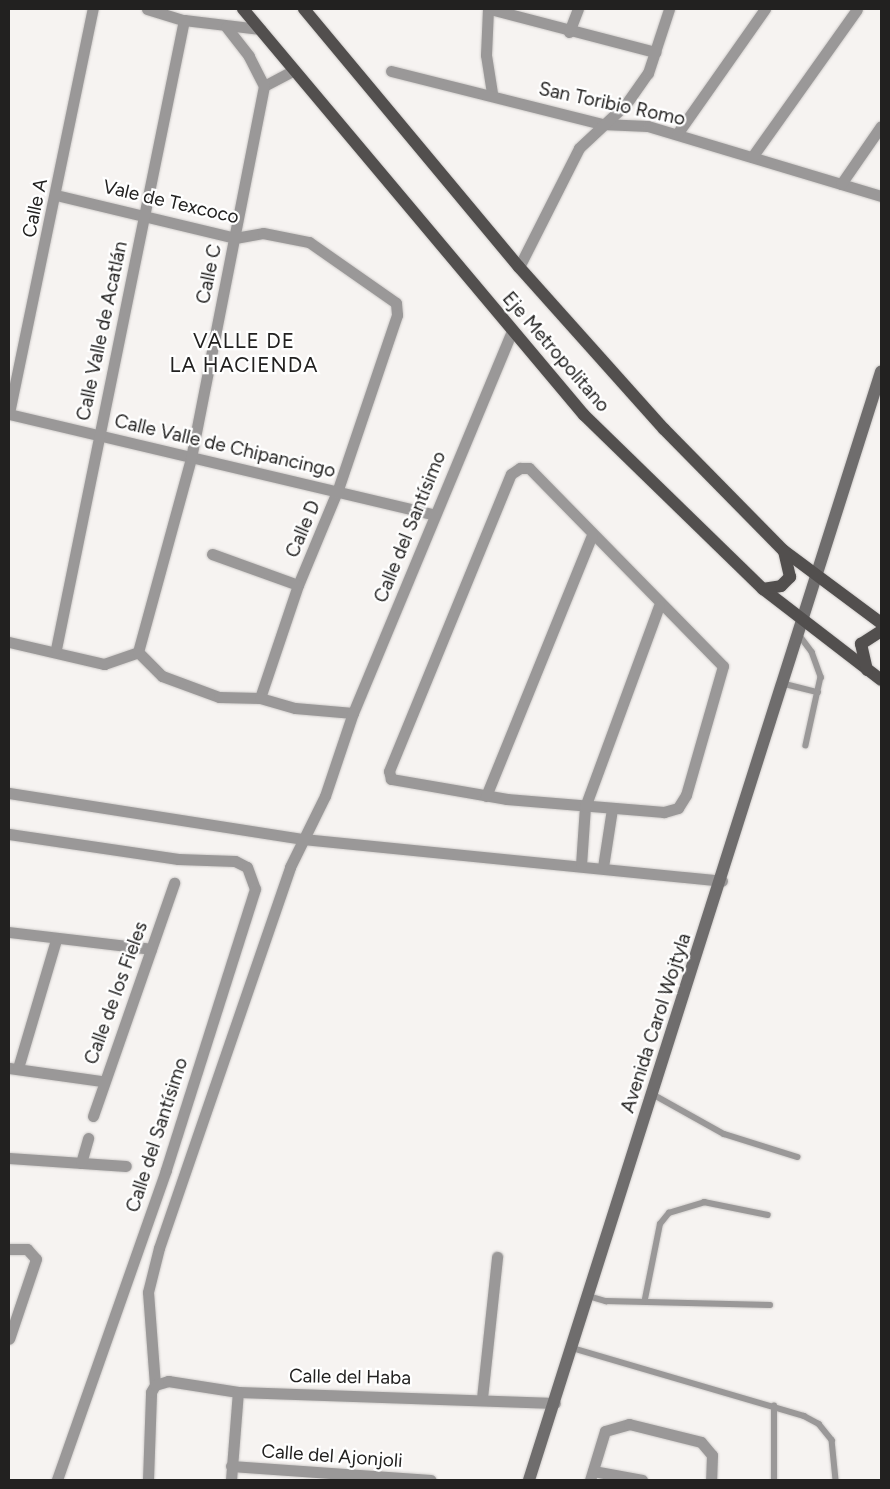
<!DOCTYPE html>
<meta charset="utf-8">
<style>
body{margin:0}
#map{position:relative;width:890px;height:1489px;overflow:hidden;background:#f6f3f1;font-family:Figtree,sans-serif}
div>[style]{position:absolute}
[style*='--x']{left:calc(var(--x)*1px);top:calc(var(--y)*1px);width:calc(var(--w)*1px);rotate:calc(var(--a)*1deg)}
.roads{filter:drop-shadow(0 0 1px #d0cdcb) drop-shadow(0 0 1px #d0cdcb)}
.lane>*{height:5.5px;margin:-2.75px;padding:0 2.75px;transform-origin:2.75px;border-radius:2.75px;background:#9a9898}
.street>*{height:11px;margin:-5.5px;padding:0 5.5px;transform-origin:5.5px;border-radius:5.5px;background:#9a9898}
.secondary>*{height:12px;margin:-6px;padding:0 6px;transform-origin:6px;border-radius:6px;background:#6f6d6d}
.primary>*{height:12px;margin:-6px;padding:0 6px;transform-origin:6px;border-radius:6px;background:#524f4e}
span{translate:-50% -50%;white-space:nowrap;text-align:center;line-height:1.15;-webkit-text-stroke:4.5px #fff;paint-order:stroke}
.street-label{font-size:19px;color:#222120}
.quarter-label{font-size:21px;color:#222120;letter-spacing:1px}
.frame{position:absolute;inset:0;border:10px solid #222120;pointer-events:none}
</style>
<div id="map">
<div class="roads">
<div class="lane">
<i style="--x:800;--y:636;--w:20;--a:53"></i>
<i style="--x:812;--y:652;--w:27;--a:70"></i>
<i style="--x:821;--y:677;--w:70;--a:102.4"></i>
<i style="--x:785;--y:684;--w:34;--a:14"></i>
<i style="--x:654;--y:1095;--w:80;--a:29.1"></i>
<i style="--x:724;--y:1134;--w:77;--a:17.3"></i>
<i style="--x:588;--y:1296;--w:19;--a:16"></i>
<i style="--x:606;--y:1301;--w:164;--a:1.4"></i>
<i style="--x:645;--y:1299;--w:76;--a:-78.7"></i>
<i style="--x:660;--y:1224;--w:14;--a:-51"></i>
<i style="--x:669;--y:1213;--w:37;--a:-17"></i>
<i style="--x:704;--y:1202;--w:65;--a:11.5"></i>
<i style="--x:572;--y:1348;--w:242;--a:16.3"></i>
<i style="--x:804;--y:1416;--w:17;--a:28"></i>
<i style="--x:819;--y:1424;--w:21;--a:51"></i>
<i style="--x:832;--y:1440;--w:40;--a:84.3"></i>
<i style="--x:774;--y:1480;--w:74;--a:-90"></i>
</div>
<div class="street">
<i style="--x:147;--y:9;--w:39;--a:17"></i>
<i style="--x:184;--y:20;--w:77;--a:6.8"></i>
<i style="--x:488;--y:9;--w:46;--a:92.5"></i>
<i style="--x:486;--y:55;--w:38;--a:81"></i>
<i style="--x:490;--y:9;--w:171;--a:14.6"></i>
<i style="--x:569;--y:32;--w:25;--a:-69"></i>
<i style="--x:391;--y:71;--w:218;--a:14.1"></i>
<i style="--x:602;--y:124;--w:46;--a:2.5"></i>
<i style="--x:648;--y:126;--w:243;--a:16.7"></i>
<i style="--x:264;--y:86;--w:34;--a:-28"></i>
<i style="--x:677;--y:134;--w:153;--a:-54.9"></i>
<i style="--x:752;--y:157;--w:181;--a:-54.6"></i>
<i style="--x:841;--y:184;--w:70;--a:-55.4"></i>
<i style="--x:56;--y:195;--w:184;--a:13.5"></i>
<i style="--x:235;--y:238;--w:28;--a:-10"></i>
<i style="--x:263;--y:233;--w:47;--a:11.1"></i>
<i style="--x:309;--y:242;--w:106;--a:35"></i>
<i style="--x:396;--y:303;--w:12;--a:85"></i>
<i style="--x:397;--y:315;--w:184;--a:108.7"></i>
<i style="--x:338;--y:489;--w:104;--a:112.6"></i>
<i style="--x:298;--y:585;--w:119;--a:108.6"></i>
<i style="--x:519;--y:267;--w:133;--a:-63.2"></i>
<i style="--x:579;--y:148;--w:64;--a:-43.1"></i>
<i style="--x:626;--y:104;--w:38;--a:-55"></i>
<i style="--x:648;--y:73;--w:67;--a:-71.8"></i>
<i style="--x:9;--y:413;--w:413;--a:-78.3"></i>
<i style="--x:9;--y:414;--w:436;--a:13.3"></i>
<i style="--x:520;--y:468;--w:9;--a:0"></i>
<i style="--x:529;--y:468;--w:277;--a:45.6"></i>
<i style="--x:723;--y:666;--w:134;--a:106"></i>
<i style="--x:686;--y:795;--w:15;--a:122"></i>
<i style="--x:678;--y:808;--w:15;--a:164"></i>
<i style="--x:664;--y:812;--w:158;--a:-175.3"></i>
<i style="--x:507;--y:799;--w:118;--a:-170.2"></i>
<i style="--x:391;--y:779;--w:8;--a:-104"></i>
<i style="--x:389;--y:771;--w:321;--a:-67.7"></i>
<i style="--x:511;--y:474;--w:11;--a:-34"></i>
<i style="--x:212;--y:554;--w:91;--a:19.8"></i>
<i style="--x:9;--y:642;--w:98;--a:13"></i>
<i style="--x:104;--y:664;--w:36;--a:-19"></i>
<i style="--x:56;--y:649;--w:642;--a:-78.5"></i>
<i style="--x:138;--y:652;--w:201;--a:-74.7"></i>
<i style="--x:191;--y:458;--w:379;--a:-78.9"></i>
<i style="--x:264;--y:86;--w:34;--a:-117"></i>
<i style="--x:249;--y:56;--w:37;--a:-128"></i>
<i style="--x:138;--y:652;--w:34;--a:45"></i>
<i style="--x:162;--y:676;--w:61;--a:20.2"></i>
<i style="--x:219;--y:697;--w:41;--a:1.4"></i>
<i style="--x:260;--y:698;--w:36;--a:16"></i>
<i style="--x:295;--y:708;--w:58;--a:4.9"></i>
<i style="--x:353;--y:713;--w:414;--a:-67.4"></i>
<i style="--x:9;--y:793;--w:298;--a:8.9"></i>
<i style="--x:303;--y:839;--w:421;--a:5.7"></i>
<i style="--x:486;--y:796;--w:282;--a:-67.9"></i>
<i style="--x:9;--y:834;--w:171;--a:8.4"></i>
<i style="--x:178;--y:859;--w:57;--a:2"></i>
<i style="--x:235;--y:861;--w:13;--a:27"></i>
<i style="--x:247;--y:867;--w:23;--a:70"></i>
<i style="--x:255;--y:889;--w:295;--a:107.6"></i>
<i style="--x:166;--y:1170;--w:329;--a:109.4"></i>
<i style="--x:581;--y:865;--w:58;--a:-86.1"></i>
<i style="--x:585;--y:807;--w:214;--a:-69.8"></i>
<i style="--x:603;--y:867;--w:59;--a:-81.2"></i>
<i style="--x:9;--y:932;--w:143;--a:6.8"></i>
<i style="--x:9;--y:1068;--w:94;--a:8"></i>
<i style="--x:18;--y:1068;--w:134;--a:-73.5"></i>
<i style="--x:93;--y:1116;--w:247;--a:-70.8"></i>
<i style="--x:9;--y:1158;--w:117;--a:3.9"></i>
<i style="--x:81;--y:1163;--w:26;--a:-74"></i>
<i style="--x:9;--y:1249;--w:18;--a:0"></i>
<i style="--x:27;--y:1249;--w:13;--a:48"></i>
<i style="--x:36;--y:1259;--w:84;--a:108.6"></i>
<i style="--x:155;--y:1385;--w:93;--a:-94.3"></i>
<i style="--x:148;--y:1292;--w:45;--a:-76"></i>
<i style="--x:159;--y:1248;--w:403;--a:-71"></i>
<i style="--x:290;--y:867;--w:79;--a:-63.8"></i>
<i style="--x:325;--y:796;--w:88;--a:-71.4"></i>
<i style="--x:482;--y:1398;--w:142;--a:-83.9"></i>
<i style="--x:231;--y:1466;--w:200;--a:4"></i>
<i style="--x:593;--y:1471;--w:50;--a:10.4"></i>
<i style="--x:148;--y:1480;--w:88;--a:-88"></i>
<i style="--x:151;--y:1392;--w:8;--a:-60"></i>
<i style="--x:155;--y:1385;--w:14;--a:-17"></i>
<i style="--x:168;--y:1381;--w:71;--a:8.9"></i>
<i style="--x:238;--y:1392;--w:317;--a:2"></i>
<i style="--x:231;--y:1480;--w:88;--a:-85.5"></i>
<i style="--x:590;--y:1480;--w:51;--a:-73"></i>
<i style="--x:605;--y:1431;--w:25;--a:-16"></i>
<i style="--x:629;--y:1424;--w:74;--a:14"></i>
<i style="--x:701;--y:1442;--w:17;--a:50"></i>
<i style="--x:712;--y:1455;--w:25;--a:92"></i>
</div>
<div class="secondary">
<i style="--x:529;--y:1480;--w:1163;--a:-72.38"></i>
</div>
<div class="primary">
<i style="--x:243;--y:9;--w:530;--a:49.97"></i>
<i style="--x:584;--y:415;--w:250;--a:44.2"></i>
<i style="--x:763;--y:589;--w:149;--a:37.6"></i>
<i style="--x:304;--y:9;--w:336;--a:50.2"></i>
<i style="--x:519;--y:267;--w:217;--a:48.2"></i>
<i style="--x:664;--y:429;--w:170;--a:45.5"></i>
<i style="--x:783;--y:550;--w:122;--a:36.7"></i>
<i style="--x:763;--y:589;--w:18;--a:-9"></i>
<i style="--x:781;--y:586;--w:13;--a:-45"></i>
<i style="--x:790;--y:577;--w:26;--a:-103"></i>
<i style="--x:867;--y:670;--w:27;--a:-103"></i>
<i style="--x:861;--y:644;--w:24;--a:-33"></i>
</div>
</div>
<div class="street-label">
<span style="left:612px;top:104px;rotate:12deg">San Toribio Romo</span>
<span style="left:171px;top:202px;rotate:13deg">Vale de Texcoco</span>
<span style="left:35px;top:208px;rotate:-78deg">Calle A</span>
<span style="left:209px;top:274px;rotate:-78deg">Calle C</span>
<span style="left:102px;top:331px;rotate:-78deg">Calle Valle de Acatlán</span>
<span style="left:556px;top:352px;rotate:49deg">Eje Metropolitano</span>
<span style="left:225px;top:446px;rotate:13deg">Calle Valle de Chipancingo</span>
<span style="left:410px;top:527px;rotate:-68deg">Calle del Santísimo</span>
<span style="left:303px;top:529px;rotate:-67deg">Calle D</span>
<span style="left:116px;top:993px;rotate:-70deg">Calle de los Fieles</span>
<span style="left:656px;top:1023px;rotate:-72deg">Avenida Carol Wojtyla</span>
<span style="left:157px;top:1135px;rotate:-72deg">Calle del Santísimo</span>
<span style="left:350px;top:1377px;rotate:1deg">Calle del Haba</span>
<span style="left:332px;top:1456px;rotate:4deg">Calle del Ajonjoli</span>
</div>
<div class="quarter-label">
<span style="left:244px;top:353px">VALLE DE<br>LA HACIENDA</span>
</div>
<div class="frame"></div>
</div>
